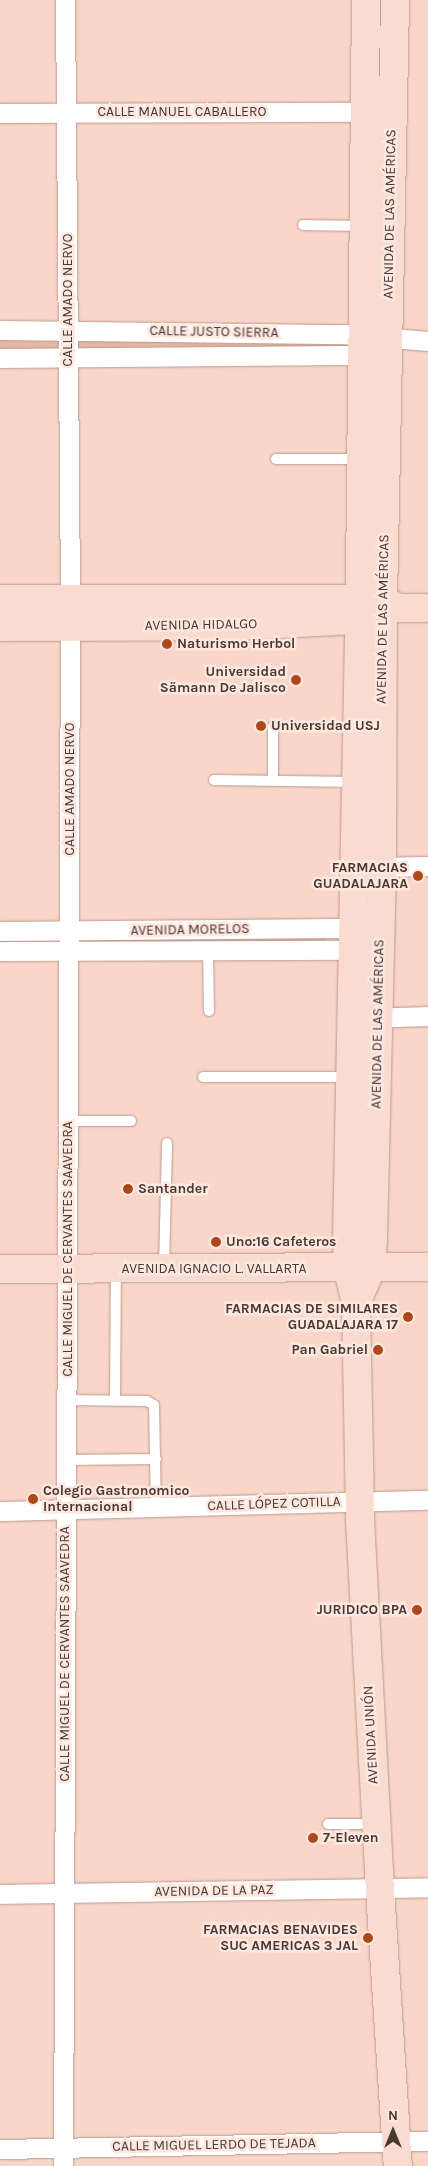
<!DOCTYPE html>
<meta charset="utf-8">
<style>
body{margin:0}
#map{position:relative;width:428px;height:2166px;overflow:hidden;background:#fad6c9;font-family:Karla,sans-serif}
div>[style]{position:absolute}
[style*='--x']{left:calc(var(--x)*1px);top:calc(var(--y)*1px);width:calc(var(--w)*1px);rotate:calc(var(--a)*1deg)}
.green>*{inset:0;background:#eab7a4;transform-origin:0 0}
.roads{filter:drop-shadow(0 0 1px #bb9a8d) drop-shadow(0 0 1px #bb9a8d)}
.lane>*{height:10px;margin:-5px;padding:0 5px;transform-origin:5px;border-radius:5px;background:#fff}
.street>*{height:19px;margin:-9.5px;padding:0 9.5px;transform-origin:9.5px;border-radius:9.5px;background:#fff}
.secondary>*{height:28px;margin:-14px;padding:0 14px;transform-origin:14px;border-radius:14px;background:#f9dbcf}
.dots>*{width:14px;height:14px;translate:-50% -50%;box-sizing:border-box;border:2px solid #fde7df;border-radius:50%}
span{translate:-50% -50%;white-space:nowrap;text-align:center;line-height:1.15;-webkit-text-stroke:5px #fde7df;paint-order:stroke}
.street-label{font-size:14px;color:#483934}
.poi-label{font-size:14px;color:#483934;font-weight:700}
.left{translate:0 -50%;text-align:left}
.right{translate:-100% -50%;text-align:right}
.north{position:absolute;left:368px;top:2106px;width:50px;height:50px;-webkit-text-stroke:4px #fde7df;paint-order:stroke;rotate:0deg;font-size:14px;font-weight:700;line-height:20px;text-align:center;color:#483934}
.north::after{content:'';display:block;margin:auto;width:18px;height:22px;background:#483934;clip-path:polygon(50% 0,100% 100%,50% 72%,0 100%)}
</style>
<div id="map">
<div class="green">
<i style="left:0;top:335px;width:58px;height:17px"></i>
<i style="clip-path:polygon(77px 337px,345px 337px,345px 351px,77px 354px)"></i>
<i style="left:326px;top:935px;width:11px;height:235px;rotate:90deg"></i>
</div>
<div class="roads">
<div class="lane">
<i style="--x:303;--y:225;--w:59;--a:1"></i>
<i style="--x:276;--y:459;--w:84;--a:0"></i>
<i style="--x:273;--y:726;--w:55;--a:90"></i>
<i style="--x:214;--y:780;--w:141;--a:0.8"></i>
<i style="--x:208;--y:950;--w:61;--a:89.1"></i>
<i style="--x:203;--y:1077;--w:147;--a:0"></i>
<i style="--x:69;--y:1121;--w:62;--a:0"></i>
<i style="--x:164;--y:1268;--w:125;--a:-88.6"></i>
<i style="--x:67;--y:1400;--w:80;--a:0.7"></i>
<i style="--x:147;--y:1401;--w:8;--a:30"></i>
<i style="--x:154;--y:1405;--w:102;--a:88.9"></i>
<i style="--x:115;--y:1401;--w:131;--a:-89.6"></i>
<i style="--x:66;--y:1460;--w:90;--a:-0.6"></i>
<i style="--x:328;--y:1824;--w:47;--a:0"></i>
</div>
<div class="street">
<i style="--x:65;--y:0;--w:599;--a:89.52"></i>
<i style="--x:0;--y:113;--w:363;--a:-0.2"></i>
<i style="--x:0;--y:330;--w:345;--a:0.7"></i>
<i style="--x:345;--y:334;--w:83;--a:4.8"></i>
<i style="--x:0;--y:358;--w:374;--a:-0.5"></i>
<i style="--x:372;--y:867;--w:56;--a:-1"></i>
<i style="--x:0;--y:931;--w:364;--a:-0.5"></i>
<i style="--x:0;--y:951;--w:364;--a:-0.2"></i>
<i style="--x:366;--y:1018;--w:62;--a:-1.8"></i>
<i style="--x:0;--y:1511;--w:428;--a:-1.5"></i>
<i style="--x:0;--y:1894;--w:428;--a:-0.9"></i>
<i style="--x:0;--y:2149;--w:428;--a:-1.1"></i>
<i style="--x:63;--y:2166;--w:1539;--a:-89.74"></i>
</div>
<div class="secondary">
<i style="--x:366;--y:0;--w:586;--a:90.59"></i>
<i style="--x:360;--y:586;--w:655;--a:91.14"></i>
<i style="--x:347;--y:1241;--w:28;--a:88"></i>
<i style="--x:348;--y:1269;--w:35;--a:77"></i>
<i style="--x:356;--y:1303;--w:217;--a:88.9"></i>
<i style="--x:360;--y:1520;--w:356;--a:86.9"></i>
<i style="--x:379;--y:1875;--w:292;--a:86.3"></i>
<i style="--x:0;--y:599;--w:359;--a:0"></i>
<i style="--x:359;--y:599;--w:24;--a:2"></i>
<i style="--x:383;--y:600;--w:18;--a:27"></i>
<i style="--x:399;--y:608;--w:29;--a:0"></i>
<i style="--x:0;--y:627;--w:239;--a:-0.2"></i>
<i style="--x:239;--y:626;--w:137;--a:-2.9"></i>
<i style="--x:0;--y:1269;--w:428;--a:-0.3"></i>
<i style="--x:356;--y:1303;--w:37;--a:-66"></i>
<i style="--x:371;--y:1269;--w:31;--a:-86"></i>
<i style="--x:373;--y:1238;--w:371;--a:-88.6"></i>
<i style="--x:382;--y:867;--w:267;--a:-89.8"></i>
<i style="--x:383;--y:600;--w:600;--a:-88.85"></i>
</div>
</div>
<div class="dots">
<i style="left:167px;top:644px;background:#ae481b"></i>
<i style="left:296px;top:680px;background:#ae481b"></i>
<i style="left:261px;top:726px;background:#ae481b"></i>
<i style="left:418px;top:876px;background:#ae481b"></i>
<i style="left:128px;top:1189px;background:#ae481b"></i>
<i style="left:216px;top:1242px;background:#ae481b"></i>
<i style="left:408px;top:1317px;background:#ae481b"></i>
<i style="left:378px;top:1350px;background:#ae481b"></i>
<i style="left:33px;top:1499px;background:#ae481b"></i>
<i style="left:417px;top:1610px;background:#ae481b"></i>
<i style="left:313px;top:1838px;background:#ae481b"></i>
<i style="left:368px;top:1938px;background:#ae481b"></i>
</div>
<div class="street-label">
<span style="left:182px;top:112px">CALLE MANUEL CABALLERO</span>
<span style="left:390px;top:214px;rotate:-89deg">AVENIDA DE LAS AMÉRICAS</span>
<span style="left:68px;top:300px;rotate:-90deg">CALLE AMADO NERVO</span>
<span style="left:214px;top:332px;rotate:1deg">CALLE JUSTO SIERRA</span>
<span style="left:383px;top:619px;rotate:-89deg">AVENIDA DE LAS AMÉRICAS</span>
<span style="left:201px;top:625px;rotate:-1deg">AVENIDA HIDALGO</span>
<span style="left:70px;top:789px;rotate:-90deg">CALLE AMADO NERVO</span>
<span style="left:190px;top:930px;rotate:-1deg">AVENIDA MORELOS</span>
<span style="left:378px;top:1024px;rotate:-89deg">AVENIDA DE LAS AMÉRICAS</span>
<span style="left:68px;top:1249px;rotate:-90deg">CALLE MIGUEL DE CERVANTES SAAVEDRA</span>
<span style="left:214px;top:1269px">AVENIDA IGNACIO L. VALLARTA</span>
<span style="left:274px;top:1504px;rotate:-2deg">CALLE LÓPEZ COTILLA</span>
<span style="left:65px;top:1654px;rotate:-90deg">CALLE MIGUEL DE CERVANTES SAAVEDRA</span>
<span style="left:371px;top:1735px;rotate:-93deg">AVENIDA UNIÓN</span>
<span style="left:214px;top:1891px;rotate:-1deg">AVENIDA DE LA PAZ</span>
<span style="left:214px;top:2145px;rotate:-1deg">CALLE MIGUEL LERDO DE TEJADA</span>
</div>
<div class="poi-label">
<span class="left" style="left:177px;top:644px">Naturismo Herbol</span>
<span class="right" style="left:286px;top:680px">Universidad<br>Sämann De Jalisco</span>
<span class="left" style="left:271px;top:726px">Universidad USJ</span>
<span class="right" style="left:408px;top:876px">FARMACIAS<br>GUADALAJARA</span>
<span class="left" style="left:138px;top:1189px">Santander</span>
<span class="left" style="left:226px;top:1242px">Uno:16 Cafeteros</span>
<span class="right" style="left:398px;top:1317px">FARMACIAS DE SIMILARES<br>GUADALAJARA 17</span>
<span class="right" style="left:368px;top:1350px">Pan Gabriel</span>
<span class="left" style="left:43px;top:1499px">Colegio Gastronomico<br>Internacional</span>
<span class="right" style="left:407px;top:1610px">JURIDICO BPA</span>
<span class="left" style="left:323px;top:1838px">7-Eleven</span>
<span class="right" style="left:358px;top:1938px">FARMACIAS BENAVIDES<br>SUC AMERICAS 3 JAL</span>
</div>
<div class="north">N</div>
</div>
